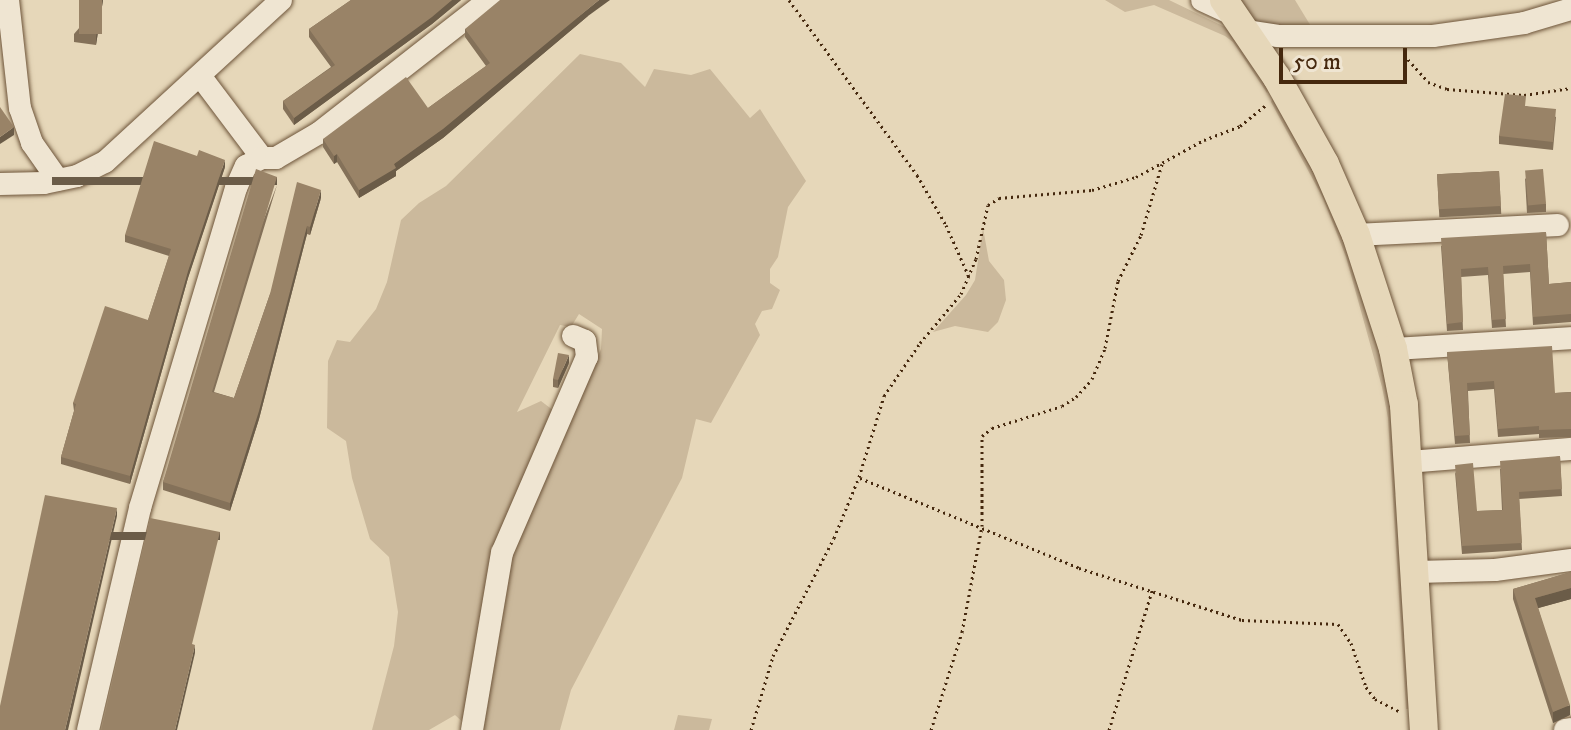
<!DOCTYPE html>
<style>
body{margin:0}
#map{position:relative;width:1571px;height:730px;overflow:hidden;background:#e6d7b9;font-family:"IM FELL DW Pica",serif}
div>[style]{position:absolute}
[style*='--x']{left:calc(var(--x)*1px);top:calc(var(--y)*1px);width:calc(var(--w)*1px);rotate:calc(var(--a)*1deg)}
.green>*{inset:0;background:#cbb99c}
.path>*{height:3px;margin-top:-1.5px;transform-origin:0;background:repeating-linear-gradient(90deg,#45280e 0 2px,transparent 0 6px)}
.roads{filter:drop-shadow(0 0 2px #6d5439) drop-shadow(0 0 2px #6d5439)}
.minor>*{height:22px;margin:-11px;padding:0 11px;transform-origin:11px;border-radius:11px;background:#efe5d2}
.major>*{height:28px;margin:-14px;padding:0 14px;transform-origin:14px;border-radius:14px;background:#e6d7b9}
.wall>*{inset:0;background:#847159;transform-origin:0 0}
.shaded-wall>*{inset:0;background:#6b5c48;transform-origin:0 0}
.building>*{inset:0;background:#998367;transform-origin:0 0}
span{translate:-50% -50%;white-space:nowrap;text-align:center;line-height:1.15;-webkit-text-stroke:7px #efe5d2;paint-order:stroke}
.scale{position:absolute;left:1279px;top:48px;width:128px;height:36px;box-sizing:border-box;border:4px solid #45280e;border-top:0;padding-left:10px;font-size:24px;line-height:28px;white-space:nowrap;color:#45280e;-webkit-text-stroke:6px #efe5d2;paint-order:stroke}
</style>
<div id="map">
<div class="green">
<i style="clip-path:polygon(1105px 0,1169px 0,1225px 27px,1235px 35px,1270px 84px,1267px 93px,1233px 42px,1225px 36px,1154px 5px,1125px 12px)"></i>
<i style="clip-path:polygon(1234px 0,1295px 0,1312px 28px,1257px 24px)"></i>
<i style="clip-path:polygon(580px 54px,621px 63px,645px 87px,654px 69px,691px 75px,710px 69px,750px 118px,760px 109px,806px 181px,788px 207px,778px 257px,770px 269px,770px 283px,780px 290px,772px 309px,762px 311px,755px 324px,760px 335px,711px 423px,696px 419px,682px 478px,571px 690px,560px 730px,478px 730px,508px 556px,554px 462px,601px 349px,602px 329px,579px 314px,571px 327px,560px 325px,517px 412px,541px 401px,554px 411px,506px 518px,490px 571px,466px 725px,455px 715px,429px 730px,372px 730px,394px 646px,398px 612px,389px 557px,370px 539px,352px 478px,346px 441px,327px 428px,328px 361px,337px 340px,350px 342px,376px 309px,387px 282px,401px 220px,419px 203px,446px 186px)"></i>
<i style="clip-path:polygon(1275px 93px,1323px 174px,1385px 346px,1418px 709px,1406px 709px,1388px 418px,1382px 387px,1346px 257px,1323px 198px,1271px 102px)"></i>
<i style="clip-path:polygon(983px 228px,989px 261px,1004px 280px,1006px 300px,998px 322px,988px 332px,955px 326px,933px 332px,966px 295px,975px 280px)"></i>
<i style="clip-path:polygon(678px 715px,712px 719px,709px 730px,674px 730px)"></i>
</div>
<div class="path">
<i style="--x:789;--y:0;--w:217;--a:53.8"></i>
<i style="--x:917;--y:175;--w:58;--a:59.9"></i>
<i style="--x:946;--y:225;--w:57;--a:66.1"></i>
<i style="--x:1404;--y:55;--w:36;--a:48"></i>
<i style="--x:1428;--y:82;--w:20;--a:20"></i>
<i style="--x:1447;--y:89;--w:77;--a:4.5"></i>
<i style="--x:1524;--y:95;--w:48;--a:-8.5"></i>
<i style="--x:860;--y:478;--w:237;--a:22.3"></i>
<i style="--x:1079;--y:568;--w:171;--a:17.7"></i>
<i style="--x:1242;--y:620;--w:96;--a:2.4"></i>
<i style="--x:1338;--y:624;--w:23;--a:56"></i>
<i style="--x:1351;--y:643;--w:46;--a:71.2"></i>
<i style="--x:1366;--y:687;--w:15;--a:53"></i>
<i style="--x:1375;--y:699;--w:27;--a:27"></i>
<i style="--x:751;--y:730;--w:77;--a:-73.4"></i>
<i style="--x:773;--y:656;--w:133;--a:-62.7"></i>
<i style="--x:834;--y:538;--w:66;--a:-67.7"></i>
<i style="--x:859;--y:477;--w:85;--a:-72.8"></i>
<i style="--x:884;--y:396;--w:64;--a:-55.8"></i>
<i style="--x:920;--y:343;--w:64;--a:-50.1"></i>
<i style="--x:961;--y:294;--w:38;--a:-67"></i>
<i style="--x:976;--y:259;--w:55;--a:-77.5"></i>
<i style="--x:988;--y:205;--w:13;--a:-32"></i>
<i style="--x:999;--y:198;--w:93;--a:-4.9"></i>
<i style="--x:1092;--y:190;--w:46;--a:-16.5"></i>
<i style="--x:1136;--y:177;--w:77;--a:-28.6"></i>
<i style="--x:1204;--y:140;--w:39;--a:-21"></i>
<i style="--x:1240;--y:126;--w:35;--a:-39"></i>
<i style="--x:931;--y:730;--w:103;--a:-72.4"></i>
<i style="--x:962;--y:632;--w:108;--a:-79.3"></i>
<i style="--x:982;--y:526;--w:90;--a:-90"></i>
<i style="--x:982;--y:436;--w:13;--a:-39"></i>
<i style="--x:992;--y:428;--w:73;--a:-17.4"></i>
<i style="--x:1062;--y:406;--w:17;--a:-33"></i>
<i style="--x:1076;--y:397;--w:24;--a:-48"></i>
<i style="--x:1092;--y:379;--w:34;--a:-67"></i>
<i style="--x:1105;--y:348;--w:68;--a:-79"></i>
<i style="--x:1118;--y:281;--w:51;--a:-63.4"></i>
<i style="--x:1141;--y:235;--w:74;--a:-73.5"></i>
<i style="--x:1109;--y:730;--w:149;--a:-72.8"></i>
</div>
<div class="roads">
<div class="minor">
<i style="--x:8;--y:0;--w:109;--a:83.7"></i>
<i style="--x:20;--y:108;--w:37;--a:71"></i>
<i style="--x:32;--y:143;--w:45;--a:54.9"></i>
<i style="--x:1202;--y:0;--w:38;--a:25"></i>
<i style="--x:1247;--y:31;--w:30;--a:9"></i>
<i style="--x:1277;--y:36;--w:156;--a:0"></i>
<i style="--x:1433;--y:36;--w:92;--a:-8.1"></i>
<i style="--x:1524;--y:23;--w:49;--a:-16.6"></i>
<i style="--x:201;--y:77;--w:101;--a:53"></i>
<i style="--x:0;--y:184;--w:44;--a:-1.3"></i>
<i style="--x:44;--y:183;--w:34;--a:-12"></i>
<i style="--x:77;--y:176;--w:31;--a:-27"></i>
<i style="--x:105;--y:162;--w:239;--a:-42.6"></i>
<i style="--x:1356;--y:235;--w:202;--a:-2.8"></i>
<i style="--x:1393;--y:349;--w:178;--a:-3.5"></i>
<i style="--x:1408;--y:462;--w:164;--a:-4.6"></i>
<i style="--x:1416;--y:572;--w:79;--a:-1.5"></i>
<i style="--x:1495;--y:570;--w:77;--a:-7.5"></i>
<i style="--x:88;--y:730;--w:228;--a:-76.8"></i>
<i style="--x:140;--y:508;--w:334;--a:-73.3"></i>
<i style="--x:236;--y:188;--w:24;--a:-66"></i>
<i style="--x:246;--y:166;--w:18;--a:-27"></i>
<i style="--x:262;--y:158;--w:14;--a:0"></i>
<i style="--x:276;--y:158;--w:50;--a:-30.2"></i>
<i style="--x:319;--y:133;--w:216;--a:-38"></i>
<i style="--x:472;--y:730;--w:180;--a:-80.4"></i>
<i style="--x:502;--y:553;--w:214;--a:-66.6"></i>
<i style="--x:587;--y:357;--w:16;--a:-97"></i>
<i style="--x:585;--y:341;--w:13;--a:-157"></i>
<i style="--x:1565;--y:730;--w:6;--a:-9"></i>
</div>
<div class="major">
<i style="--x:1224;--y:0;--w:94;--a:55.8"></i>
<i style="--x:1277;--y:78;--w:98;--a:60.8"></i>
<i style="--x:1325;--y:164;--w:77;--a:66.4"></i>
<i style="--x:1356;--y:235;--w:120;--a:72"></i>
<i style="--x:1393;--y:349;--w:57;--a:78.9"></i>
<i style="--x:1404;--y:405;--w:326;--a:86.5"></i>
</div>
</div>
<div class="wall">
<i style="clip-path:polygon(103px 0,96px 45px,74px 42px,74px 34px)"></i>
<i style="clip-path:polygon(351px 0,461px 0,432px 24px,294px 125px,283px 109px,283px 101px,331px 67px,309px 37px,309px 29px)"></i>
<i style="clip-path:polygon(588px 16px,443px 138px,396px 171px,396px 176px,359px 198px,337px 162px,334px 164px,323px 147px,323px 139px,428px 108px,486px 66px,465px 37px,465px 29px)"></i>
<i style="clip-path:polygon(1526px 106px,1556px 117px,1553px 150px,1499px 144px,1499px 136px)"></i>
<i style="clip-path:polygon(225px 167px,188px 278px,130px 484px,61px 464px,61px 457px,74px 411px,73px 403px,148px 320px,169px 256px,125px 242px,125px 235px)"></i>
<i style="left:1499px;top:171px;width:43px;height:62px;rotate:87deg"></i>
<i style="clip-path:polygon(1525px 178px,1546px 204px,1546px 212px,1527px 213px)"></i>
<i style="clip-path:polygon(277px 185px,214px 392px,234px 398px,270px 294px,321px 198px,310px 235px,307px 234px,259px 419px,230px 511px,163px 490px,163px 482px)"></i>
<i style="clip-path:polygon(1546px 232px,1549px 284px,1571px 282px,1571px 322px,1533px 325px,1530px 272px,1503px 274px,1506px 327px,1492px 328px,1488px 275px,1461px 277px,1463px 330px,1447px 331px,1441px 246px)"></i>
<i style="clip-path:polygon(1447px 352px,1555px 393px,1571px 392px,1571px 437px,1539px 438px,1539px 434px,1498px 437px,1494px 389px,1468px 391px,1470px 443px,1455px 444px)"></i>
<i style="clip-path:polygon(569px 363px,558px 388px,553px 387px,553px 379px)"></i>
<i style="clip-path:polygon(1560px 456px,1562px 496px,1519px 499px,1522px 550px,1462px 554px,1455px 472px,1477px 511px,1502px 510px,1500px 469px)"></i>
<i style="clip-path:polygon(1571px 572px,1571px 599px,1538px 608px,1570px 715px,1553px 723px,1513px 599px,1513px 589px)"></i>
</div>
<div class="shaded-wall">
<i style="clip-path:polygon(102px 0,103px 0,96px 45px,96px 37px)"></i>
<i style="clip-path:polygon(452px 0,461px 0,432px 24px,294px 125px,294px 118px)"></i>
<i style="clip-path:polygon(599px 0,610px 0,588px 16px,443px 138px,396px 171px,396px 176px,359px 198px,359px 190px,394px 164px)"></i>
<i style="clip-path:polygon(14px 127px,14px 135px,0 144px,0 137px)"></i>
<i style="clip-path:polygon(337px 154px,337px 162px,334px 164px,334px 156px)"></i>
<i style="clip-path:polygon(225px 160px,225px 167px,188px 278px,130px 484px,130px 476px,188px 271px)"></i>
<i style="left:277px;top:177px;width:8px;height:225px;rotate:90deg"></i>
<i style="clip-path:polygon(321px 190px,321px 198px,310px 235px,310px 227px)"></i>
<i style="clip-path:polygon(307px 226px,307px 234px,259px 419px,230px 511px,230px 503px)"></i>
<i style="clip-path:polygon(569px 355px,569px 363px,558px 388px,558px 380px)"></i>
<i style="clip-path:polygon(117px 508px,117px 516px,68px 730px,65px 730px)"></i>
<i style="left:220px;top:532px;width:8px;height:115px;rotate:90deg"></i>
<i style="clip-path:polygon(1571px 588px,1571px 599px,1535px 609px,1535px 598px)"></i>
<i style="clip-path:polygon(195px 645px,195px 653px,177px 730px,175px 730px)"></i>
<i style="clip-path:polygon(1570px 705px,1570px 715px,1553px 723px,1553px 712px)"></i>
</div>
<div class="building">
<i style="left:79px;top:0;width:23px;height:34px"></i>
<i style="clip-path:polygon(351px 0,452px 0,432px 17px,294px 118px,283px 101px,335px 65px,309px 29px)"></i>
<i style="clip-path:polygon(500px 0,599px 0,443px 129px,394px 164px,396px 168px,359px 190px,337px 154px,334px 156px,323px 139px,406px 77px,428px 108px,490px 63px,465px 29px)"></i>
<i style="clip-path:polygon(1505px 94px,1526px 96px,1525px 106px,1556px 109px,1553px 142px,1499px 136px)"></i>
<i style="clip-path:polygon(0 107px,14px 127px,0 137px)"></i>
<i style="clip-path:polygon(154px 141px,197px 156px,199px 150px,225px 160px,188px 271px,130px 476px,61px 457px,76px 404px,73px 403px,105px 306px,148px 320px,171px 249px,125px 235px)"></i>
<i style="clip-path:polygon(256px 169px,277px 177px,212px 392px,234px 398px,270px 294px,297px 182px,321px 190px,310px 227px,307px 226px,259px 411px,230px 503px,163px 482px)"></i>
<i style="left:1543px;top:169px;width:35px;height:18px;rotate:85deg"></i>
<i style="left:1499px;top:171px;width:35px;height:62px;rotate:87deg"></i>
<i style="clip-path:polygon(1546px 232px,1549px 284px,1571px 282px,1571px 314px,1533px 317px,1530px 264px,1503px 266px,1506px 319px,1492px 320px,1488px 267px,1461px 269px,1463px 322px,1447px 324px,1441px 238px)"></i>
<i style="clip-path:polygon(1552px 346px,1555px 393px,1571px 392px,1571px 429px,1539px 430px,1539px 426px,1498px 429px,1494px 381px,1467px 383px,1470px 435px,1455px 436px,1447px 352px)"></i>
<i style="clip-path:polygon(558px 353px,569px 355px,558px 380px,553px 379px)"></i>
<i style="clip-path:polygon(1560px 456px,1562px 489px,1519px 492px,1522px 543px,1462px 546px,1455px 465px,1473px 463px,1477px 511px,1503px 510px,1500px 461px)"></i>
<i style="clip-path:polygon(45px 495px,117px 508px,65px 730px,0 730px,0 706px)"></i>
<i style="clip-path:polygon(150px 518px,220px 532px,192px 644px,195px 645px,175px 730px,101px 730px)"></i>
<i style="clip-path:polygon(1571px 572px,1571px 588px,1535px 598px,1570px 705px,1553px 712px,1513px 589px)"></i>
</div>
<div class="scale">50 m</div>
</div>
